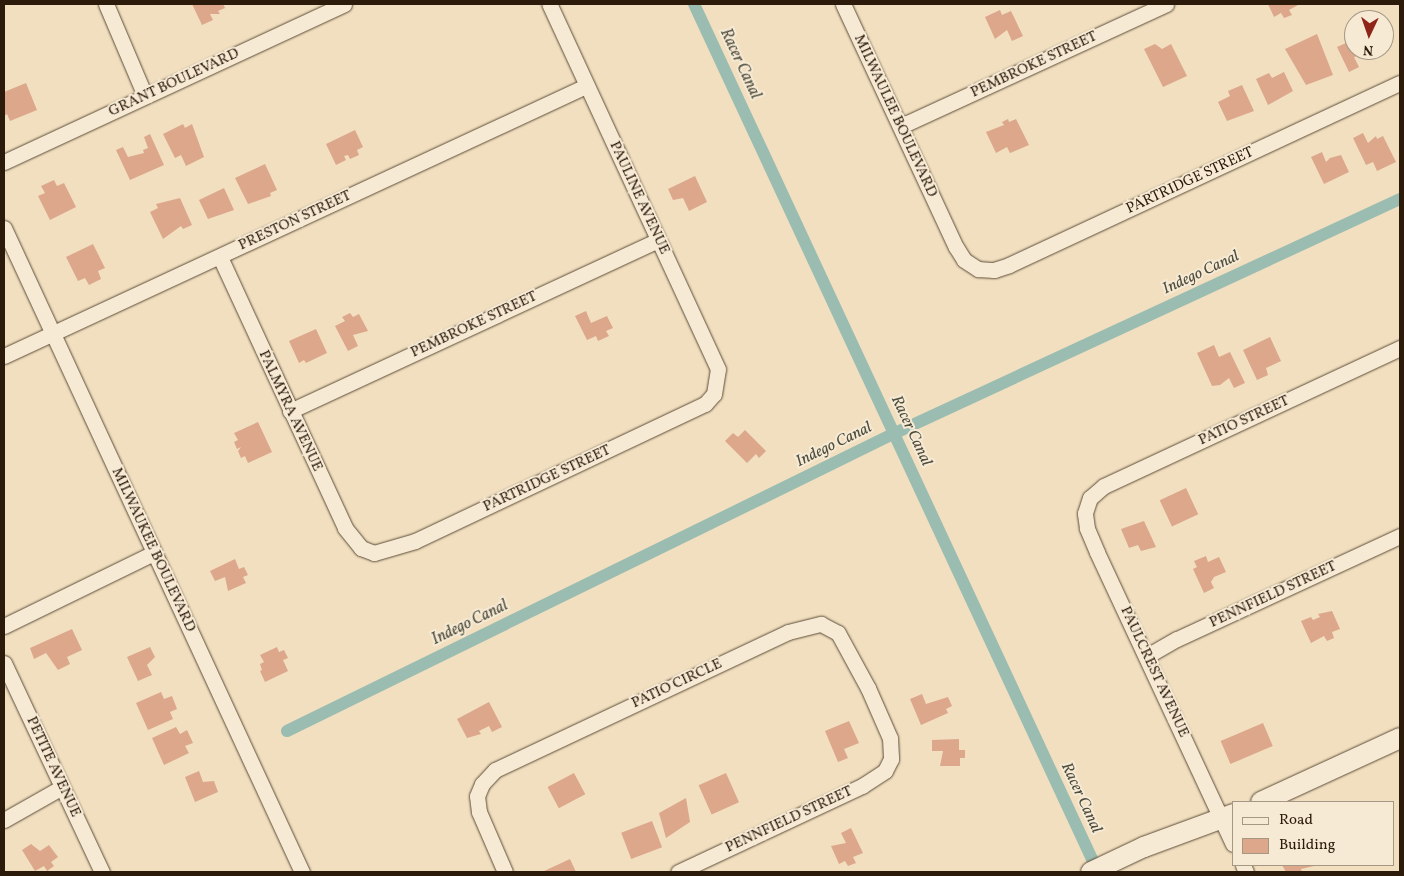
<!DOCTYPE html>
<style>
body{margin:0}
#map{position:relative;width:1404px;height:876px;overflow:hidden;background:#f1dfbf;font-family:Vollkorn,serif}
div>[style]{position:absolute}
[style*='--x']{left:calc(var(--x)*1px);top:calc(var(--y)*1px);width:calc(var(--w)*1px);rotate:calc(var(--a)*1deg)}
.canal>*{height:12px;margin:-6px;padding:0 6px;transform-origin:6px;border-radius:6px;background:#9bbdb1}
.building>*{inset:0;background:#dda78b;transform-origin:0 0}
.roads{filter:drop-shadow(0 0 1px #5d4c38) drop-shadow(0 0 1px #5d4c38)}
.street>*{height:15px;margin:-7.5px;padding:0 7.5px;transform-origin:7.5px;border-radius:7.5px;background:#f6ead5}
.secondary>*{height:20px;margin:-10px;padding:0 10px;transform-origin:10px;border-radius:10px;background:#f6ead5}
span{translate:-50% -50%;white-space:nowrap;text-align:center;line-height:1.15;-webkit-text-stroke:4px #f6ead5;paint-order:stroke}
.street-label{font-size:15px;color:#2c1b0b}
.water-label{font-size:16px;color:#4d4c3d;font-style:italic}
.frame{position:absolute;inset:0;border:5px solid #2c1b0b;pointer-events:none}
.legend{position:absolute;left:1232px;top:801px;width:162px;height:65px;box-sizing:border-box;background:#f6ead5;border:1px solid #a59784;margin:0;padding:6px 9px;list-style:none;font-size:15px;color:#2c1b0b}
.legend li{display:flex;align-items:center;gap:10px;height:25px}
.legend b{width:25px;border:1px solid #a59784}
.north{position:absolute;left:1344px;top:10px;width:50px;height:50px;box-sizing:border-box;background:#f6ead5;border:1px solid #a59784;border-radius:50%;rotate:183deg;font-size:14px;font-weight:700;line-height:20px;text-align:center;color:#2c1b0b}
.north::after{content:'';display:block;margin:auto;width:18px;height:22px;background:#8f2418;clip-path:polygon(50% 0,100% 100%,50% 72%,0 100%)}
</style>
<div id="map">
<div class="canal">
<i style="--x:694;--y:4;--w:957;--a:65.04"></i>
<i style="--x:287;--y:731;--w:675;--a:-26.11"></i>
<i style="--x:893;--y:434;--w:559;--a:-24.87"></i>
</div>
<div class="building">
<i style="clip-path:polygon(192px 4px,223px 4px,225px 8px,218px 11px,220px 14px,210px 14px,213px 20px,202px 25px)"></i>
<i style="clip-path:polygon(1268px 4px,1297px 4px,1298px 5px,1289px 10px,1292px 15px,1284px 18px,1281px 13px,1274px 17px)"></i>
<i style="clip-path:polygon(1000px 10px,1002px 15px,1011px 11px,1023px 36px,1012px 41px,1007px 30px,995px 39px,985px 17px)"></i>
<i style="clip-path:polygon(1317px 34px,1333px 75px,1306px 85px,1285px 49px)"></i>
<i style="clip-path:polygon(1352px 34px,1354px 50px,1367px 50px,1369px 53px,1354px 57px,1359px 67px,1349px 72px,1337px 47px,1346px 43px,1344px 38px)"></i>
<i style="clip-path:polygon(1155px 44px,1162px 49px,1171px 44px,1187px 76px,1163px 87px,1144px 49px)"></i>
<i style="clip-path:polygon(1284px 72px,1293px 91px,1268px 105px,1256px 79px,1269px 73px,1272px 78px)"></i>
<i style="clip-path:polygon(26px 83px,37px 110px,10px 121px,7px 114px,4px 116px,4px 92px)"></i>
<i style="clip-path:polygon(1242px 85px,1254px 111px,1227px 121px,1218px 102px,1230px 96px,1228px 91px)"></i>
<i style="clip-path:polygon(1008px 119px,1009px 122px,1016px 119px,1029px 145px,1010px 153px,1007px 147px,996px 153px,986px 132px,1004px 125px,1002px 122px)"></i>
<i style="clip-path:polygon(183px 124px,185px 128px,192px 124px,204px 157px,186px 166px,181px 155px,175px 158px,163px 134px)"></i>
<i style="clip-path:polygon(355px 130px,363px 147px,357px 150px,359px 155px,350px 159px,348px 155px,344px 156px,346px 160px,336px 165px,326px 144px)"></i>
<i style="clip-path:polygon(1363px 133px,1368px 143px,1376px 136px,1377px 139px,1383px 136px,1396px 162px,1377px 171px,1373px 162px,1366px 165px,1353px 138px)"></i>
<i style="clip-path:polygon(150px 134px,164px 165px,130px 180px,116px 150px,123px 147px,128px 157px,144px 153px,143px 150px,148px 148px,144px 137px)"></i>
<i style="clip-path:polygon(1322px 152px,1326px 162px,1330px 158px,1341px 155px,1349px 172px,1324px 184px,1311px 157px)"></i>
<i style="clip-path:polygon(265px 164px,277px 190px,270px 193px,271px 196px,248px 204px,235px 178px)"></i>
<i style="clip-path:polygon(695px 176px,707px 202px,689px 211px,683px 198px,673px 200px,668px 189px)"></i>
<i style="clip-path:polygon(54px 180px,57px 186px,64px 183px,76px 207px,50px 220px,38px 196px,45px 193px,41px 186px)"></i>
<i style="clip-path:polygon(224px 188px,234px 210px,208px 219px,199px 200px)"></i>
<i style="clip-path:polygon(180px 198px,192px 225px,183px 229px,181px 226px,163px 239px,150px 212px,158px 208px,156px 204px)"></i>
<i style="clip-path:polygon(93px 244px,105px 268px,98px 271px,101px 279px,89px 285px,85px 278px,78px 281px,66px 257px)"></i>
<i style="clip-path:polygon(586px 311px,591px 323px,607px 316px,613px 328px,606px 331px,609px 336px,598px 341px,596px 336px,587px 340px,575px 316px)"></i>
<i style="clip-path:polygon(350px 313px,353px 317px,359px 314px,368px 331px,353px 335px,358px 346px,348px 351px,335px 326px,345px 321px,342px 317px)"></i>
<i style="clip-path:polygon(316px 329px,327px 353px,306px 363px,304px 360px,299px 363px,289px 341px)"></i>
<i style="clip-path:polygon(1270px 337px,1281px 361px,1266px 368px,1268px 375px,1257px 380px,1243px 350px)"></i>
<i style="clip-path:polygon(1214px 345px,1219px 357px,1230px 352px,1245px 383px,1234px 388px,1229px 378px,1220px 385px,1212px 386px,1197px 353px)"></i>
<i style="clip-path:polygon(258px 422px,272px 452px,248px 463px,245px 456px,241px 458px,238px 451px,241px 447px,237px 449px,234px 442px,238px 440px,234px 433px)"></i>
<i style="clip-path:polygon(745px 430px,766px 451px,759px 458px,756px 454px,747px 463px,725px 441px,733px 433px,738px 437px)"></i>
<i style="left:1186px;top:488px;width:29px;height:29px;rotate:65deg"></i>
<i style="clip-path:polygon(1144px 521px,1156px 547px,1141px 551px,1138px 545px,1129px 548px,1121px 529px)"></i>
<i style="clip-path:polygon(1206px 556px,1208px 562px,1219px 557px,1226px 572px,1214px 577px,1211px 582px,1214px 588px,1204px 593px,1193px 569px,1197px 567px,1194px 561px)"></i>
<i style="clip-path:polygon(235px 559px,239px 569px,244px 567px,248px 575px,243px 577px,246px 583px,228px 591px,225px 577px,215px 581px,210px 571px)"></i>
<i style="clip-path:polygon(1332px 611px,1340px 629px,1332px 632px,1334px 638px,1327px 641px,1324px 636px,1311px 643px,1301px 621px,1311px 617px,1313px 620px,1320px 617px,1318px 614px)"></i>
<i style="clip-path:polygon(72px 629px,82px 650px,67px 657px,70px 664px,58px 670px,46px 653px,34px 659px,30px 648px)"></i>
<i style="clip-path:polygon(150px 647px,155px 657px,147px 665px,152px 675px,138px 681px,127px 657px)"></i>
<i style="clip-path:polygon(277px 647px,279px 652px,284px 650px,288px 658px,283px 660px,288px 671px,265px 682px,260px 671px,262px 670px,260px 664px,264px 662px,260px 655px)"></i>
<i style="clip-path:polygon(161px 692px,164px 699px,172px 696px,177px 709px,170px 712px,173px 719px,148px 730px,136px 703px)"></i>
<i style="clip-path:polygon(922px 694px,926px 704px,948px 697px,952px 706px,946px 709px,948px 713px,921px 725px,910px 699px)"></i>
<i style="clip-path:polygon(489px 702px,502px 727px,492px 732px,489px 726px,479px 731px,481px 734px,467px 738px,457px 719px)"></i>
<i style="clip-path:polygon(849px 721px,859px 743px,844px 749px,848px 758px,838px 762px,825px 731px)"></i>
<i style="left:1263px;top:723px;width:25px;height:46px;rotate:67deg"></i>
<i style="clip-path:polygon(176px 727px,180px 734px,187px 730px,193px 743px,185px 746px,189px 753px,164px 765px,152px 738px)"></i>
<i style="clip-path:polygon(959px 739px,959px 750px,965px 750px,965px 758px,960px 758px,960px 766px,940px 766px,943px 751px,932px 751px,932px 740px)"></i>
<i style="clip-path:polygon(199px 771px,203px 782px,214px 781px,218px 792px,195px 802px,185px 777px)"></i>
<i style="left:574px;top:773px;width:24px;height:30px;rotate:62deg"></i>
<i style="left:726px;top:773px;width:32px;height:30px;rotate:66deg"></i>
<i style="clip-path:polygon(686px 798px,690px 822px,666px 838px,659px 813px)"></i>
<i style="left:652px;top:821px;width:28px;height:33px;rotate:69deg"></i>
<i style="clip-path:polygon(851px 828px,863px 853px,853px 857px,856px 863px,848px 866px,845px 861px,839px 864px,831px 846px,846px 843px,841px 833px)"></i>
<i style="clip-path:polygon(31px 844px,40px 851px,49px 845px,58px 857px,51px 862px,54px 866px,47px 871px,44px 866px,35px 871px,22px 850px)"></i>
<i style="clip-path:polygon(570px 859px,576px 872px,542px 872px)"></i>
<i style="clip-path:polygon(1282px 865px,1318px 865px,1301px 869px,1302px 872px,1286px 872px)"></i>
</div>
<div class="roads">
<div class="street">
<i style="--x:106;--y:4;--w:100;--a:67"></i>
<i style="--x:843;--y:4;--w:268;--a:65.1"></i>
<i style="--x:956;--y:247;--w:15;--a:58"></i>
<i style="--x:964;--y:260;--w:17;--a:33"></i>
<i style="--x:978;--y:269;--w:16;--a:4"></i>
<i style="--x:994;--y:270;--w:16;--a:-18"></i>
<i style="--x:1009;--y:265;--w:431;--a:-25"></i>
<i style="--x:901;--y:126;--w:292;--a:-24.7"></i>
<i style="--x:4;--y:162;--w:375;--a:-24.9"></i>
<i style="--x:4;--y:228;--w:710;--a:65.17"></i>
<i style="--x:220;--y:257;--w:298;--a:65.2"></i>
<i style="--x:345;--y:528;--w:26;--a:51"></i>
<i style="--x:361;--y:548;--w:14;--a:21"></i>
<i style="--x:374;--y:553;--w:43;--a:-16.3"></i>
<i style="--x:415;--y:541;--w:321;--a:-25.3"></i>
<i style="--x:705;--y:404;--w:13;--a:-48"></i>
<i style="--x:714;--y:394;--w:25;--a:-81"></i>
<i style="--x:718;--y:369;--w:402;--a:-114.8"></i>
<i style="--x:4;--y:356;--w:642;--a:-24.89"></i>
<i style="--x:290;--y:411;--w:406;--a:-24.9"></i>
<i style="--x:4;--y:626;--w:167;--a:-26"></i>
<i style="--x:1147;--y:656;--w:34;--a:-30"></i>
<i style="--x:1177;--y:639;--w:246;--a:-24.8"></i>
<i style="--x:4;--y:663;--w:231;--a:64.9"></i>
<i style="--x:4;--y:820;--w:67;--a:-29.6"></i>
<i style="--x:1233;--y:844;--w:322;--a:-115"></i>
<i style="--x:1097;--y:552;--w:26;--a:-113"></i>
<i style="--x:1087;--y:528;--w:15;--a:-98"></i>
<i style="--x:1085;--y:513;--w:16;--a:-72"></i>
<i style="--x:1090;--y:498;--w:18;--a:-41"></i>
<i style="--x:1104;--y:486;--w:327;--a:-25"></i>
<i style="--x:1243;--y:865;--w:8;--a:67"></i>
<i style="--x:505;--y:872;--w:65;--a:-113.4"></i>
<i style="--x:479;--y:812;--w:16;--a:-97"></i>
<i style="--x:477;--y:796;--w:13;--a:-67"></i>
<i style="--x:482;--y:784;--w:19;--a:-47"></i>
<i style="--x:495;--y:770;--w:324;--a:-25.2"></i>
<i style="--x:788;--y:632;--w:34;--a:-14"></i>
<i style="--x:821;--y:624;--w:19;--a:28"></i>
<i style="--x:838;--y:633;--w:63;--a:61.4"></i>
<i style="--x:868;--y:688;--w:55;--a:66.3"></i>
<i style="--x:890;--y:738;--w:21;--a:87"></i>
<i style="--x:891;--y:759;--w:13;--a:117"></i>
<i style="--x:885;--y:771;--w:27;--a:147"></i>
<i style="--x:862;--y:786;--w:203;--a:154.9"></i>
</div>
<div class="secondary">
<i style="--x:1261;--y:802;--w:153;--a:-24.7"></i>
<i style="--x:1091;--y:872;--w:59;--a:-25.3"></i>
<i style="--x:1144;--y:847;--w:95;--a:-20.3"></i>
</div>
</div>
<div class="street-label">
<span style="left:1034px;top:65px;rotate:-25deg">PEMBROKE STREET</span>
<span style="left:174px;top:83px;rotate:-25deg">GRANT BOULEVARD</span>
<span style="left:895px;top:116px;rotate:65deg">MILWAULEE BOULEVARD</span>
<span style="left:1190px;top:181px;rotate:-25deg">PARTRIDGE STREET</span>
<span style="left:639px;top:198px;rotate:65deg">PAULINE AVENUE</span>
<span style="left:295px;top:221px;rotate:-25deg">PRESTON STREET</span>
<span style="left:474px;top:325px;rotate:-25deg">PEMBROKE STREET</span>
<span style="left:290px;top:411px;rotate:65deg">PALMYRA AVENUE</span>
<span style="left:1244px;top:421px;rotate:-25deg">PATIO STREET</span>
<span style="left:547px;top:479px;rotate:-25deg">PARTRIDGE STREET</span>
<span style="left:153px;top:550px;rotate:65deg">MILWAUKEE BOULEVARD</span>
<span style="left:1273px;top:595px;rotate:-25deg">PENNFIELD STREET</span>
<span style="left:1154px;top:672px;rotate:65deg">PAULCREST AVENUE</span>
<span style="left:677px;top:684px;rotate:-25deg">PATIO CIRCLE</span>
<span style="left:53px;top:767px;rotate:65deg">PETITE AVENUE</span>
<span style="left:789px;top:820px;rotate:-25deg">PENNFIELD STREET</span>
</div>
<div class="water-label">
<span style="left:740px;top:64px;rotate:65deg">Racer Canal</span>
<span style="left:1201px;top:273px;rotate:-25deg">Indego Canal</span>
<span style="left:911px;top:431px;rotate:65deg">Racer Canal</span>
<span style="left:834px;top:445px;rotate:-26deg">Indego Canal</span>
<span style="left:470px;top:623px;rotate:-26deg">Indego Canal</span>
<span style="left:1081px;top:798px;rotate:65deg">Racer Canal</span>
</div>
<div class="frame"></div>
<ul class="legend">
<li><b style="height:6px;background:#f6ead5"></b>Road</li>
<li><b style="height:14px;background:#dda78b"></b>Building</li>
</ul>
<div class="north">N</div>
</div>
